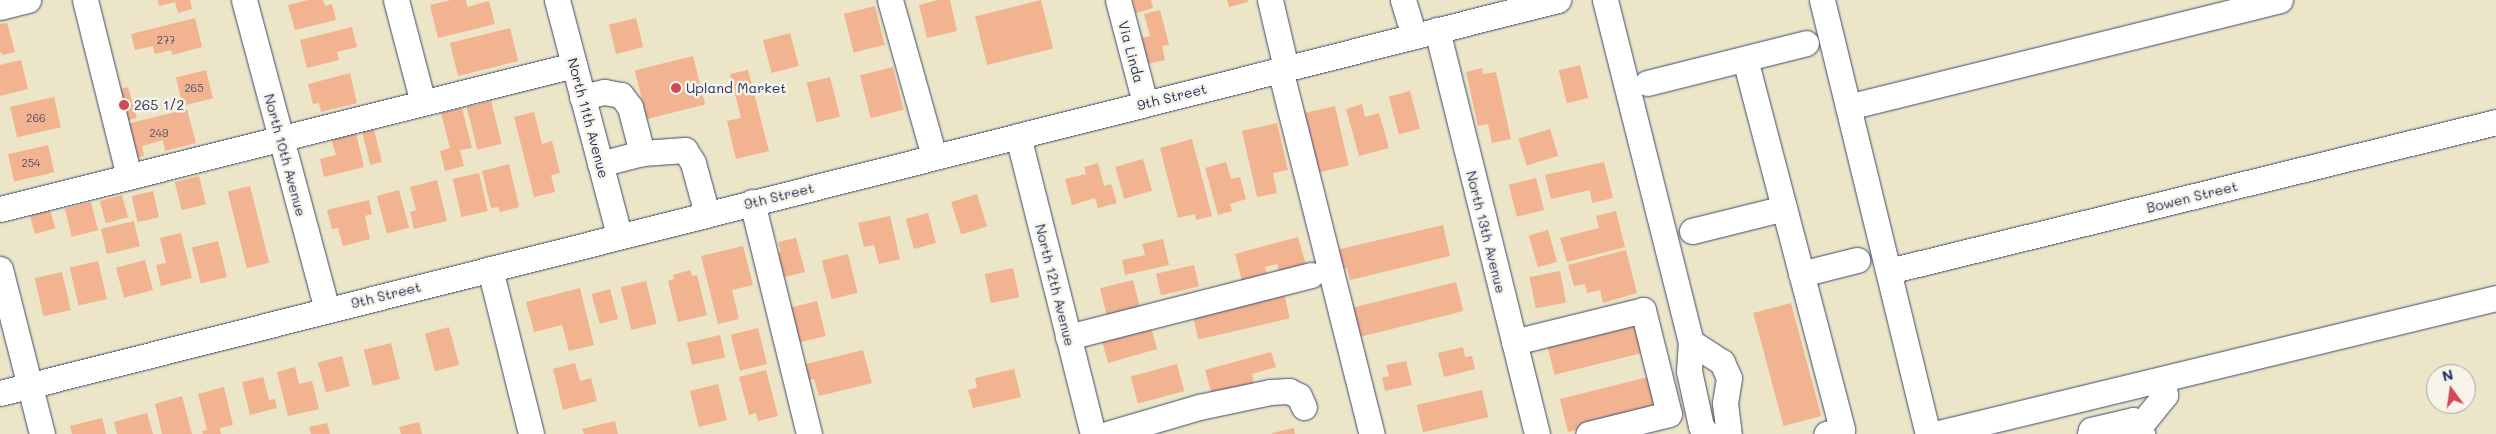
<!DOCTYPE html>
<style>
body{margin:0}
#map{position:relative;width:2496px;height:434px;overflow:hidden;background:#ece5c7;font-family:Mali,sans-serif}
div>[style]{position:absolute}
[style*='--x']{left:calc(var(--x)*1px);top:calc(var(--y)*1px);width:calc(var(--w)*1px);rotate:calc(var(--a)*1deg)}
.building>*{inset:0;background:#f2b391;transform-origin:0 0}
.roads{filter:drop-shadow(0 0 1px #3a4a6e) drop-shadow(0 0 1px #3a4a6e)}
.minor>*{height:25px;margin:-12.5px;padding:0 12.5px;transform-origin:12.5px;border-radius:12.5px;background:#fff}
.dots>*{width:14px;height:14px;translate:-50% -50%;box-sizing:border-box;border:2px solid #f7f3e8;border-radius:50%}
span{translate:-50% -50%;white-space:nowrap;text-align:center;line-height:1.15;-webkit-text-stroke:5px #f7f3e8;paint-order:stroke}
.number-label{font-size:11px;color:#51506b}
.number-label span{-webkit-text-stroke-width:0}
.street-label{font-size:14px;color:#1b2f5e}
.poi-label{font-size:14px;color:#1b2f5e}
.left{translate:0 -50%;text-align:left}
.north{position:absolute;left:2426px;top:364px;width:50px;height:50px;box-sizing:border-box;background:#f7f3e8;border:1px solid #9fa5b1;border-radius:50%;rotate:346deg;font-size:14px;font-weight:700;line-height:20px;text-align:center;color:#1b2f5e}
.north::after{content:'';display:block;margin:auto;width:18px;height:22px;background:#d1495b;clip-path:polygon(50% 0,100% 100%,50% 72%,0 100%)}
</style>
<div id="map">
<div class="building">
<i style="clip-path:polygon(158px 0,190px 0,192px 9px,178px 13px,175px 2px,159px 6px)"></i>
<i style="clip-path:polygon(308px 0,323px 0,325px 6px,332px 4px,336px 20px,295px 30px,288px 5px)"></i>
<i style="clip-path:polygon(451px 0,466px 0,467px 7px,489px 1px,495px 24px,438px 38px,430px 5px)"></i>
<i style="clip-path:polygon(938px 0,950px 0,957px 31px,927px 38px,919px 5px)"></i>
<i style="left:1041px;top:0;width:50px;height:68px;rotate:76deg"></i>
<i style="clip-path:polygon(1133px 0,1151px 0,1153px 8px,1136px 13px)"></i>
<i style="clip-path:polygon(1227px 0,1248px 0,1248px 2px,1229px 7px)"></i>
<i style="left:875px;top:6px;width:40px;height:32px;rotate:76deg"></i>
<i style="clip-path:polygon(1160px 10px,1169px 45px,1162px 46px,1165px 60px,1148px 64px,1142px 38px,1150px 36px,1144px 14px)"></i>
<i style="clip-path:polygon(195px 18px,202px 47px,172px 55px,171px 50px,155px 54px,153px 46px,135px 50px,131px 34px)"></i>
<i style="left:636px;top:18px;width:30px;height:28px;rotate:76deg"></i>
<i style="clip-path:polygon(7px 23px,15px 52px,3px 55px,0 52px,0 24px)"></i>
<i style="clip-path:polygon(352px 27px,357px 47px,337px 52px,339px 60px,307px 68px,300px 40px)"></i>
<i style="left:510px;top:28px;width:34px;height:62px;rotate:76deg"></i>
<i style="left:790px;top:33px;width:34px;height:28px;rotate:75deg"></i>
<i style="left:693px;top:56px;width:50px;height:60px;rotate:76deg"></i>
<i style="clip-path:polygon(21px 60px,28px 89px,0 96px,0 65px)"></i>
<i style="left:1580px;top:65px;width:34px;height:22px;rotate:76deg"></i>
<i style="left:893px;top:67px;width:44px;height:34px;rotate:76deg"></i>
<i style="clip-path:polygon(1482px 68px,1483px 74px,1496px 72px,1511px 139px,1492px 143px,1488px 124px,1478px 126px,1466px 72px)"></i>
<i style="left:206px;top:70px;width:29px;height:31px;rotate:76deg"></i>
<i style="clip-path:polygon(748px 70px,769px 151px,736px 159px,727px 121px,741px 118px,730px 74px)"></i>
<i style="clip-path:polygon(350px 73px,357px 103px,321px 112px,319px 103px,313px 104px,308px 84px)"></i>
<i style="left:830px;top:77px;width:41px;height:24px;rotate:76deg"></i>
<i style="left:128px;top:87px;width:32px;height:17px;rotate:74deg"></i>
<i style="left:1410px;top:91px;width:39px;height:22px;rotate:75deg"></i>
<i style="left:54px;top:97px;width:31px;height:45px;rotate:77deg"></i>
<i style="left:491px;top:101px;width:44px;height:25px;rotate:76deg"></i>
<i style="clip-path:polygon(1362px 104px,1365px 117px,1379px 113px,1389px 148px,1359px 156px,1346px 109px)"></i>
<i style="left:1335px;top:106px;width:61px;height:31px;rotate:77deg"></i>
<i style="clip-path:polygon(462px 108px,472px 148px,460px 150px,464px 166px,445px 171px,440px 151px,450px 148px,441px 113px)"></i>
<i style="clip-path:polygon(187px 109px,196px 143px,165px 151px,163px 140px,142px 146px,144px 156px,131px 159px,123px 125px)"></i>
<i style="clip-path:polygon(534px 112px,542px 144px,552px 141px,560px 173px,551px 175px,555px 192px,534px 197px,514px 117px)"></i>
<i style="clip-path:polygon(1277px 123px,1288px 170px,1273px 173px,1277px 193px,1257px 197px,1242px 131px)"></i>
<i style="left:373px;top:126px;width:37px;height:12px;rotate:76deg"></i>
<i style="clip-path:polygon(355px 129px,364px 167px,324px 177px,320px 159px,336px 155px,330px 135px)"></i>
<i style="left:1550px;top:129px;width:28px;height:33px;rotate:73deg"></i>
<i style="clip-path:polygon(1192px 139px,1212px 216px,1196px 220px,1195px 214px,1178px 218px,1160px 148px)"></i>
<i style="left:48px;top:145px;width:28px;height:41px;rotate:77deg"></i>
<i style="left:1143px;top:159px;width:33px;height:29px;rotate:74deg"></i>
<i style="clip-path:polygon(1226px 162px,1231px 179px,1240px 177px,1246px 199px,1230px 204px,1232px 211px,1218px 215px,1205px 168px)"></i>
<i style="clip-path:polygon(1604px 162px,1613px 198px,1592px 203px,1590px 190px,1551px 199px,1545px 175px)"></i>
<i style="clip-path:polygon(1098px 163px,1104px 186px,1111px 184px,1117px 203px,1098px 208px,1095px 198px,1072px 205px,1065px 179px,1086px 174px,1084px 167px)"></i>
<i style="clip-path:polygon(509px 164px,519px 207px,500px 212px,498px 207px,491px 208px,482px 171px)"></i>
<i style="left:479px;top:173px;width:39px;height:27px;rotate:77deg"></i>
<i style="left:199px;top:176px;width:29px;height:25px;rotate:76deg"></i>
<i style="left:1536px;top:178px;width:33px;height:28px;rotate:76deg"></i>
<i style="clip-path:polygon(437px 180px,447px 221px,414px 229px,410px 212px,416px 210px,410px 187px)"></i>
<i style="left:250px;top:186px;width:79px;height:23px;rotate:76deg"></i>
<i style="left:399px;top:190px;width:39px;height:23px;rotate:75deg"></i>
<i style="left:153px;top:191px;width:27px;height:22px;rotate:77deg"></i>
<i style="left:977px;top:194px;width:34px;height:27px;rotate:73deg"></i>
<i style="left:122px;top:195px;width:23px;height:23px;rotate:75deg"></i>
<i style="clip-path:polygon(369px 200px,372px 214px,365px 216px,370px 239px,343px 246px,338px 228px,332px 229px,327px 210px)"></i>
<i style="left:91px;top:202px;width:29px;height:27px;rotate:76deg"></i>
<i style="left:50px;top:210px;width:19px;height:21px;rotate:74deg"></i>
<i style="clip-path:polygon(1616px 211px,1625px 247px,1567px 262px,1560px 238px,1599px 228px,1596px 216px)"></i>
<i style="left:928px;top:213px;width:31px;height:23px;rotate:75deg"></i>
<i style="clip-path:polygon(890px 216px,900px 259px,879px 264px,874px 245px,864px 247px,858px 223px)"></i>
<i style="left:134px;top:221px;width:26px;height:34px;rotate:77deg"></i>
<i style="clip-path:polygon(1443px 225px,1450px 256px,1350px 280px,1347px 268px,1341px 270px,1336px 250px)"></i>
<i style="left:1548px;top:230px;width:33px;height:20px;rotate:74deg"></i>
<i style="clip-path:polygon(181px 233px,192px 278px,161px 286px,156px 265px,166px 263px,160px 238px)"></i>
<i style="clip-path:polygon(1298px 237px,1306px 265px,1279px 272px,1277px 264px,1265px 267px,1267px 275px,1242px 281px,1235px 254px)"></i>
<i style="clip-path:polygon(796px 238px,805px 272px,781px 278px,775px 254px,781px 252px,778px 242px)"></i>
<i style="clip-path:polygon(1163px 239px,1169px 265px,1125px 275px,1122px 260px,1145px 255px,1142px 244px)"></i>
<i style="left:218px;top:241px;width:37px;height:27px;rotate:76deg"></i>
<i style="clip-path:polygon(743px 246px,753px 285px,732px 290px,739px 319px,718px 324px,701px 256px)"></i>
<i style="clip-path:polygon(1626px 250px,1637px 293px,1603px 303px,1600px 290px,1587px 293px,1585px 284px,1574px 286px,1568px 265px)"></i>
<i style="left:848px;top:254px;width:40px;height:27px;rotate:76deg"></i>
<i style="left:145px;top:260px;width:31px;height:30px;rotate:75deg"></i>
<i style="left:98px;top:261px;width:39px;height:29px;rotate:77deg"></i>
<i style="left:1194px;top:265px;width:22px;height:39px;rotate:77deg"></i>
<i style="left:1013px;top:268px;width:30px;height:29px;rotate:78deg"></i>
<i style="clip-path:polygon(690px 270px,692px 276px,697px 275px,707px 315px,678px 322px,668px 281px,674px 279px,673px 275px)"></i>
<i style="left:1560px;top:271px;width:32px;height:31px;rotate:79deg"></i>
<i style="left:62px;top:272px;width:39px;height:28px;rotate:77deg"></i>
<i style="left:1133px;top:280px;width:33px;height:34px;rotate:76deg"></i>
<i style="left:646px;top:281px;width:44px;height:26px;rotate:76deg"></i>
<i style="left:1456px;top:282px;width:30px;height:111px;rotate:76deg"></i>
<i style="clip-path:polygon(580px 288px,594px 345px,569px 351px,562px 325px,534px 332px,526px 302px)"></i>
<i style="left:610px;top:289px;width:31px;height:19px;rotate:75deg"></i>
<i style="left:1284px;top:293px;width:26px;height:94px;rotate:77deg"></i>
<i style="left:817px;top:301px;width:36px;height:30px;rotate:76deg"></i>
<i style="left:1791px;top:303px;width:117px;height:39px;rotate:75deg"></i>
<i style="left:1637px;top:317px;width:36px;height:94px;rotate:76deg"></i>
<i style="left:1150px;top:324px;width:26px;height:51px;rotate:74deg"></i>
<i style="left:449px;top:327px;width:39px;height:25px;rotate:75deg"></i>
<i style="left:758px;top:328px;width:37px;height:28px;rotate:76deg"></i>
<i style="left:720px;top:335px;width:23px;height:34px;rotate:77deg"></i>
<i style="left:391px;top:343px;width:37px;height:28px;rotate:76deg"></i>
<i style="clip-path:polygon(1463px 347px,1465px 357px,1472px 356px,1475px 369px,1444px 377px,1438px 353px)"></i>
<i style="clip-path:polygon(863px 350px,872px 383px,819px 396px,814px 379px,806px 381px,802px 365px)"></i>
<i style="clip-path:polygon(1271px 352px,1276px 367px,1252px 374px,1254px 383px,1212px 395px,1205px 370px)"></i>
<i style="left:342px;top:356px;width:31px;height:25px;rotate:75deg"></i>
<i style="clip-path:polygon(1406px 361px,1412px 385px,1385px 391px,1382px 378px,1389px 376px,1386px 365px)"></i>
<i style="clip-path:polygon(575px 363px,580px 381px,591px 378px,597px 401px,563px 410px,553px 369px)"></i>
<i style="left:1177px;top:364px;width:28px;height:48px;rotate:75deg"></i>
<i style="clip-path:polygon(295px 367px,299px 384px,312px 381px,319px 409px,288px 416px,277px 372px)"></i>
<i style="clip-path:polygon(1014px 369px,1021px 397px,973px 408px,968px 390px,977px 388px,975px 378px)"></i>
<i style="clip-path:polygon(766px 370px,778px 416px,758px 421px,756px 413px,749px 415px,739px 377px)"></i>
<i style="left:1652px;top:376px;width:34px;height:95px;rotate:76deg"></i>
<i style="clip-path:polygon(263px 377px,269px 400px,275px 399px,277px 408px,250px 415px,242px 382px)"></i>
<i style="left:718px;top:384px;width:37px;height:29px;rotate:76deg"></i>
<i style="clip-path:polygon(224px 387px,233px 425px,220px 428px,221px 434px,203px 434px,202px 431px,207px 430px,198px 394px)"></i>
<i style="left:1482px;top:390px;width:28px;height:67px;rotate:77deg"></i>
<i style="clip-path:polygon(182px 396px,192px 434px,162px 434px,155px 404px)"></i>
<i style="clip-path:polygon(147px 413px,153px 434px,117px 434px,114px 422px)"></i>
<i style="clip-path:polygon(102px 418px,106px 434px,72px 434px,70px 426px)"></i>
<i style="clip-path:polygon(615px 421px,618px 434px,584px 434px,582px 429px)"></i>
<i style="clip-path:polygon(419px 422px,422px 434px,401px 434px,399px 427px)"></i>
<i style="clip-path:polygon(327px 423px,330px 434px,311px 434px,309px 427px)"></i>
<i style="clip-path:polygon(1294px 428px,1295px 434px,1272px 434px,1272px 433px)"></i>
</div>
<div class="roads">
<div class="minor">
<i style="--x:85;--y:0;--w:182;--a:76"></i>
<i style="--x:244;--y:0;--w:321;--a:75"></i>
<i style="--x:396;--y:0;--w:106;--a:75.3"></i>
<i style="--x:557;--y:0;--w:243;--a:75.2"></i>
<i style="--x:890;--y:0;--w:163;--a:74.3"></i>
<i style="--x:1118;--y:0;--w:106;--a:75.3"></i>
<i style="--x:1270;--y:0;--w:70;--a:76.8"></i>
<i style="--x:1403;--y:0;--w:38;--a:73"></i>
<i style="--x:1605;--y:0;--w:353;--a:75.9"></i>
<i style="--x:1691;--y:342;--w:29;--a:94"></i>
<i style="--x:1689;--y:371;--w:56;--a:77.7"></i>
<i style="--x:1701;--y:426;--w:10;--a:53"></i>
<i style="--x:1822;--y:0;--w:447;--a:76.3"></i>
<i style="--x:0;--y:7;--w:29;--a:-14"></i>
<i style="--x:1437;--y:30;--w:416;--a:76.1"></i>
<i style="--x:1745;--y:59;--w:383;--a:75.3"></i>
<i style="--x:1842;--y:430;--w:16;--a:166"></i>
<i style="--x:1280;--y:69;--w:376;--a:75.9"></i>
<i style="--x:1647;--y:83;--w:164;--a:-14.1"></i>
<i style="--x:582;--y:97;--w:23;--a:-13"></i>
<i style="--x:604;--y:92;--w:17;--a:10"></i>
<i style="--x:621;--y:95;--w:15;--a:53"></i>
<i style="--x:630;--y:107;--w:48;--a:75.4"></i>
<i style="--x:1848;--y:107;--w:445;--a:-13.9"></i>
<i style="--x:1018;--y:136;--w:307;--a:75.9"></i>
<i style="--x:600;--y:164;--w:43;--a:-14.7"></i>
<i style="--x:642;--y:153;--w:43;--a:-4"></i>
<i style="--x:685;--y:150;--w:15;--a:58"></i>
<i style="--x:693;--y:163;--w:53;--a:74.6"></i>
<i style="--x:752;--y:202;--w:239;--a:76.2"></i>
<i style="--x:0;--y:209;--w:592;--a:-14.08"></i>
<i style="--x:1692;--y:231;--w:95;--a:-14"></i>
<i style="--x:0;--y:269;--w:170;--a:75.7"></i>
<i style="--x:490;--y:269;--w:170;--a:76"></i>
<i style="--x:1889;--y:271;--w:625;--a:-13.79"></i>
<i style="--x:1801;--y:274;--w:58;--a:-14"></i>
<i style="--x:1068;--y:337;--w:251;--a:-14.3"></i>
<i style="--x:1514;--y:342;--w:133;--a:-13.9"></i>
<i style="--x:1643;--y:310;--w:107;--a:76"></i>
<i style="--x:1669;--y:414;--w:83;--a:166.1"></i>
<i style="--x:1691;--y:342;--w:37;--a:33"></i>
<i style="--x:1722;--y:362;--w:17;--a:66"></i>
<i style="--x:1729;--y:378;--w:25;--a:99"></i>
<i style="--x:1725;--y:403;--w:31;--a:83"></i>
<i style="--x:0;--y:393;--w:1607;--a:-14.16"></i>
<i style="--x:2139;--y:427;--w:41;--a:-50.9"></i>
<i style="--x:2165;--y:395;--w:16;--a:-97"></i>
<i style="--x:1107;--y:434;--w:96;--a:-16.4"></i>
<i style="--x:1199;--y:407;--w:73;--a:-11.9"></i>
<i style="--x:1270;--y:392;--w:19;--a:-3"></i>
<i style="--x:1289;--y:391;--w:11;--a:27"></i>
<i style="--x:1299;--y:396;--w:12;--a:66"></i>
<i style="--x:1935;--y:434;--w:577;--a:-13.63"></i>
<i style="--x:2090;--y:434;--w:4;--a:-76"></i>
<i style="--x:2091;--y:430;--w:43;--a:-13.4"></i>
<i style="--x:2133;--y:420;--w:17;--a:57"></i>
</div>
</div>
<div class="dots">
<i style="left:676px;top:88px;background:#d1495b"></i>
<i style="left:124px;top:105px;background:#d1495b"></i>
</div>
<div class="number-label">
<span style="left:166px;top:40px">277</span>
<span style="left:194px;top:88px">265</span>
<span style="left:36px;top:118px">266</span>
<span style="left:159px;top:133px">249</span>
<span style="left:31px;top:163px">254</span>
</div>
<div class="street-label">
<span style="left:1131px;top:52px;rotate:75deg">Via Linda</span>
<span style="left:1172px;top:97px;rotate:-14deg">9th Street</span>
<span style="left:588px;top:118px;rotate:75deg">North 11th Avenue</span>
<span style="left:285px;top:155px;rotate:75deg">North 10th Avenue</span>
<span style="left:779px;top:196px;rotate:-14deg">9th Street</span>
<span style="left:2192px;top:197px;rotate:-14deg">Bowen Street</span>
<span style="left:1486px;top:232px;rotate:76deg">North 13th Avenue</span>
<span style="left:1055px;top:285px;rotate:76deg">North 12th Avenue</span>
<span style="left:386px;top:295px;rotate:-14deg">9th Street</span>
</div>
<div class="poi-label">
<span class="left" style="left:686px;top:88px">Upland Market</span>
<span class="left" style="left:134px;top:105px">265 1/2</span>
</div>
<div class="north">N</div>
</div>
